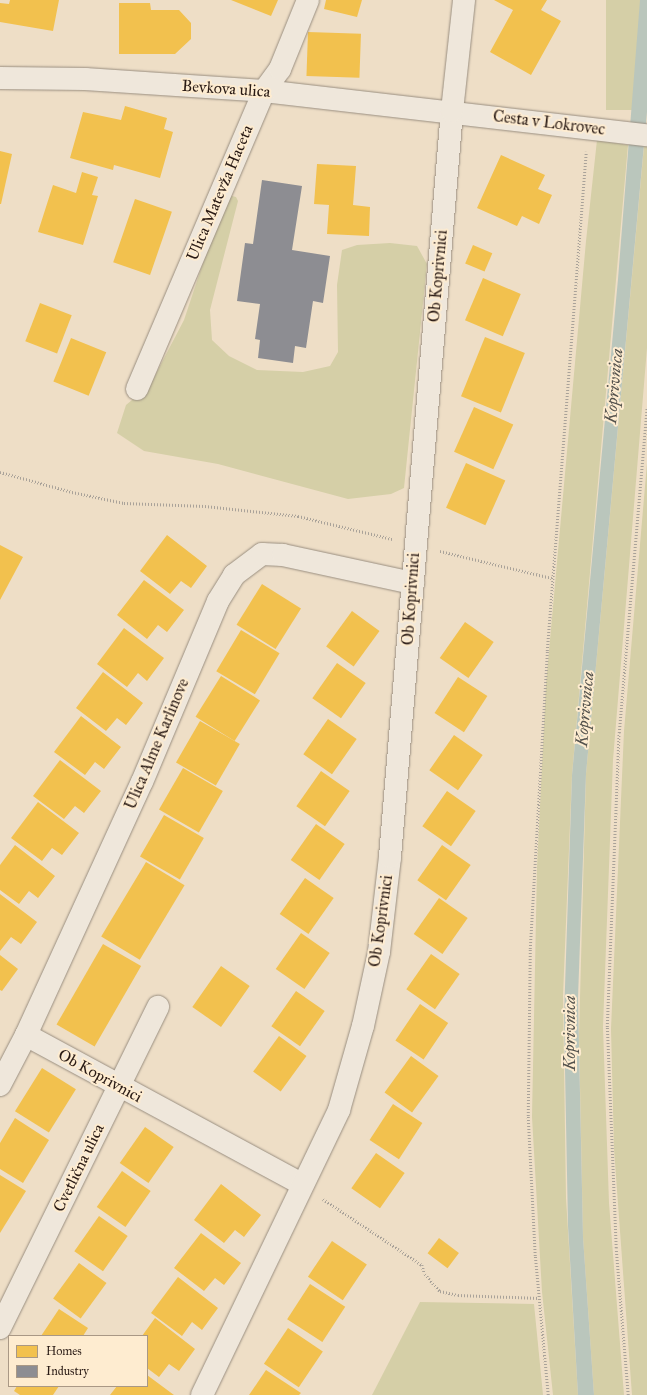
<!DOCTYPE html>
<meta charset="utf-8">
<style>
body{margin:0}
#map{position:relative;width:647px;height:1395px;overflow:hidden;background:#eedec6;font-family:"IM FELL Great Primer",serif}
div>[style]{position:absolute}
[style*='--x']{left:calc(var(--x)*1px);top:calc(var(--y)*1px);width:calc(var(--w)*1px);rotate:calc(var(--a)*1deg)}
.green>*{inset:0;background:#d5cfa7;transform-origin:0 0}
.water>*{inset:0;background:#bac6bc}
.homes>*{inset:0;background:#f2c14e;transform-origin:0 0}
.industry>*{inset:0;background:#8d8d92}
.path>*{height:2.5px;margin-top:-1.25px;transform-origin:0;background:repeating-linear-gradient(90deg,#a9a299 0 1px,transparent 0 3px)}
.roads{filter:drop-shadow(0 0 1px #998e80) drop-shadow(0 0 1px #998e80)}
.minor>*{height:22px;margin:-11px;padding:0 11px;transform-origin:11px;border-radius:11px;background:#efe7db}
span{translate:-50% -50%;white-space:nowrap;text-align:center;line-height:1.15;-webkit-text-stroke:4px #feecd0;paint-order:stroke}
.street-label{font-size:16px;color:#291a14}
.water-label{font-size:17px;color:#54524d;font-style:italic}
.legend{position:absolute;left:8px;top:1335px;width:140px;height:52px;box-sizing:border-box;background:#feecd0;border:1px solid #a99885;margin:0;padding:5px 7px;list-style:none;font-size:12px;color:#291a14}
.legend li{display:flex;align-items:center;gap:8px;height:20px}
.legend b{width:20px;border:1px solid #a99885}
</style>
<div id="map">
<div class="green">
<i style="left:606px;top:0;width:34px;height:110px"></i>
<i style="clip-path:polygon(597px 140px,628px 145px,572px 775px,563px 996px,566px 1198px,578px 1395px,553px 1395px,542px 1292px,532px 1117px,537px 867px,546px 684px,586px 241px)"></i>
<i style="clip-path:polygon(644px 146px,647px 146px,647px 348px,613px 760px,603px 1027px,609px 1203px,624px 1395px,594px 1395px,583px 1237px,579px 1035px,586px 774px)"></i>
<i style="clip-path:polygon(232px 196px,236px 197px,238px 201px,210px 310px,212px 340px,229px 356px,257px 370px,303px 372px,330px 366px,338px 352px,337px 285px,342px 250px,357px 245px,390px 243px,417px 246px,427px 264px,404px 488px,391px 494px,348px 499px,218px 464px,144px 451px,117px 433px,126px 405px,150px 385px,184px 320px,211px 239px,226px 202px)"></i>
<i style="clip-path:polygon(647px 463px,647px 1395px,632px 1395px,614px 1149px,611px 1029px,624px 731px)"></i>
<i style="clip-path:polygon(420px 1302px,534px 1304px,543px 1395px,372px 1395px)"></i>
</div>
<div class="water">
<i style="clip-path:polygon(640px 0,647px 0,647px 112px,586px 774px,578px 998px,583px 1237px,594px 1395px,578px 1395px,568px 1226px,564px 1017px,572px 775px,618px 279px)"></i>
</div>
<div class="homes">
<i style="clip-path:polygon(10px 0,59px 0,53px 31px,0 22px,0 3px,9px 4px)"></i>
<i style="clip-path:polygon(231px 0,278px 0,271px 16px)"></i>
<i style="clip-path:polygon(326px 0,362px 0,357px 17px,324px 9px)"></i>
<i style="clip-path:polygon(494px 0,547px 0,541px 10px,561px 21px,531px 75px,490px 52px,513px 10px)"></i>
<i style="clip-path:polygon(119px 3px,150px 3px,151px 10px,179px 10px,191px 23px,191px 39px,175px 54px,119px 54px)"></i>
<i style="left:308px;top:32px;width:53px;height:44px;rotate:2deg"></i>
<i style="clip-path:polygon(125px 106px,167px 118px,164px 129px,173px 132px,160px 178px,114px 165px,113px 170px,70px 158px,83px 112px,121px 120px)"></i>
<i style="clip-path:polygon(0 151px,12px 154px,1px 204px,0 204px)"></i>
<i style="clip-path:polygon(501px 155px,545px 175px,538px 189px,552px 195px,539px 224px,522px 216px,517px 226px,477px 208px)"></i>
<i style="clip-path:polygon(317px 164px,356px 166px,353px 205px,370px 207px,369px 236px,327px 234px,329px 205px,314px 204px)"></i>
<i style="clip-path:polygon(82px 172px,98px 177px,92px 195px,98px 196px,83px 245px,38px 232px,53px 185px,76px 193px)"></i>
<i style="left:135px;top:199px;width:39px;height:67px;rotate:19deg"></i>
<i style="left:473px;top:245px;width:21px;height:20px;rotate:23deg"></i>
<i style="left:483px;top:278px;width:41px;height:46px;rotate:23deg"></i>
<i style="left:40px;top:303px;width:34px;height:41px;rotate:21deg"></i>
<i style="left:485px;top:337px;width:43px;height:64px;rotate:22deg"></i>
<i style="left:71px;top:338px;width:38px;height:47px;rotate:22deg"></i>
<i style="left:474px;top:407px;width:43px;height:49px;rotate:24deg"></i>
<i style="left:466px;top:463px;width:43px;height:49px;rotate:24deg"></i>
<i style="clip-path:polygon(167px 535px,207px 566px,191px 588px,181px 581px,170px 594px,140px 571px)"></i>
<i style="clip-path:polygon(0 545px,23px 557px,0 600px)"></i>
<i style="clip-path:polygon(144px 580px,184px 610px,167px 632px,158px 625px,147px 639px,117px 615px)"></i>
<i style="left:262px;top:584px;width:46px;height:48px;rotate:32deg"></i>
<i style="left:352px;top:611px;width:34px;height:44px;rotate:36deg"></i>
<i style="left:465px;top:622px;width:35px;height:44px;rotate:35deg"></i>
<i style="clip-path:polygon(124px 628px,164px 658px,147px 681px,138px 673px,127px 687px,97px 664px)"></i>
<i style="left:241px;top:630px;width:45px;height:48px;rotate:31deg"></i>
<i style="left:337px;top:663px;width:35px;height:43px;rotate:35deg"></i>
<i style="clip-path:polygon(103px 672px,143px 703px,126px 725px,117px 718px,106px 731px,76px 708px)"></i>
<i style="left:221px;top:676px;width:46px;height:48px;rotate:32deg"></i>
<i style="left:458px;top:677px;width:35px;height:43px;rotate:33deg"></i>
<i style="clip-path:polygon(81px 716px,121px 747px,104px 769px,95px 762px,85px 775px,54px 752px)"></i>
<i style="left:328px;top:719px;width:35px;height:43px;rotate:35deg"></i>
<i style="left:200px;top:721px;width:46px;height:48px;rotate:30deg"></i>
<i style="left:454px;top:735px;width:35px;height:43px;rotate:35deg"></i>
<i style="clip-path:polygon(60px 760px,101px 791px,84px 813px,75px 806px,64px 819px,33px 796px)"></i>
<i style="left:183px;top:768px;width:46px;height:48px;rotate:30deg"></i>
<i style="left:321px;top:771px;width:35px;height:43px;rotate:35deg"></i>
<i style="left:447px;top:791px;width:35px;height:43px;rotate:35deg"></i>
<i style="clip-path:polygon(38px 802px,79px 833px,62px 855px,52px 848px,42px 861px,11px 838px)"></i>
<i style="left:164px;top:815px;width:46px;height:48px;rotate:30deg"></i>
<i style="left:316px;top:824px;width:35px;height:44px;rotate:35deg"></i>
<i style="clip-path:polygon(15px 845px,55px 876px,38px 898px,29px 891px,19px 904px,0 890px,0 865px)"></i>
<i style="left:442px;top:845px;width:35px;height:43px;rotate:35deg"></i>
<i style="left:146px;top:862px;width:45px;height:87px;rotate:31deg"></i>
<i style="left:305px;top:878px;width:35px;height:44px;rotate:35deg"></i>
<i style="clip-path:polygon(0 894px,37px 922px,21px 944px,11px 937px,0 951px)"></i>
<i style="left:439px;top:898px;width:35px;height:44px;rotate:35deg"></i>
<i style="left:301px;top:933px;width:35px;height:44px;rotate:35deg"></i>
<i style="left:103px;top:944px;width:44px;height:93px;rotate:30deg"></i>
<i style="left:431px;top:954px;width:35px;height:43px;rotate:35deg"></i>
<i style="clip-path:polygon(0 955px,18px 969px,2px 991px,0 990px)"></i>
<i style="left:221px;top:966px;width:35px;height:50px;rotate:35deg"></i>
<i style="left:296px;top:991px;width:35px;height:43px;rotate:35deg"></i>
<i style="left:420px;top:1004px;width:34px;height:44px;rotate:34deg"></i>
<i style="left:279px;top:1036px;width:34px;height:44px;rotate:36deg"></i>
<i style="left:411px;top:1056px;width:34px;height:45px;rotate:36deg"></i>
<i style="left:42px;top:1068px;width:40px;height:51px;rotate:32deg"></i>
<i style="left:393px;top:1104px;width:35px;height:43px;rotate:33deg"></i>
<i style="clip-path:polygon(15px 1118px,49px 1140px,23px 1183px,0 1169px,0 1143px)"></i>
<i style="left:145px;top:1127px;width:35px;height:44px;rotate:35deg"></i>
<i style="left:376px;top:1153px;width:35px;height:43px;rotate:35deg"></i>
<i style="left:122px;top:1171px;width:35px;height:44px;rotate:35deg"></i>
<i style="clip-path:polygon(0 1175px,26px 1191px,0 1233px)"></i>
<i style="clip-path:polygon(221px 1184px,261px 1215px,244px 1237px,235px 1230px,224px 1243px,194px 1220px)"></i>
<i style="left:99px;top:1216px;width:35px;height:43px;rotate:35deg"></i>
<i style="clip-path:polygon(201px 1233px,241px 1263px,224px 1285px,215px 1278px,204px 1291px,174px 1268px)"></i>
<i style="left:439px;top:1238px;width:25px;height:19px;rotate:37deg"></i>
<i style="left:332px;top:1241px;width:42px;height:43px;rotate:34deg"></i>
<i style="left:79px;top:1263px;width:34px;height:44px;rotate:36deg"></i>
<i style="clip-path:polygon(178px 1277px,218px 1308px,202px 1330px,192px 1322px,182px 1336px,151px 1313px)"></i>
<i style="left:310px;top:1284px;width:42px;height:42px;rotate:33deg"></i>
<i style="clip-path:polygon(59px 1309px,88px 1328px,83px 1336px,41px 1336px)"></i>
<i style="clip-path:polygon(155px 1318px,195px 1349px,179px 1371px,169px 1364px,159px 1377px,147px 1368px,147px 1336px,142px 1336px)"></i>
<i style="left:288px;top:1328px;width:42px;height:43px;rotate:34deg"></i>
<i style="clip-path:polygon(266px 1370px,301px 1393px,299px 1395px,249px 1395px)"></i>
<i style="clip-path:polygon(147px 1375px,174px 1395px,110px 1395px,117px 1386px,147px 1386px)"></i>
<i style="clip-path:polygon(17px 1386px,59px 1386px,53px 1395px,20px 1395px,14px 1391px)"></i>
</div>
<div class="industry">
<i style="clip-path:polygon(262px 180px,302px 186px,292px 250px,330px 256px,323px 303px,313px 301px,306px 348px,295px 346px,293px 363px,258px 358px,260px 340px,255px 339px,260px 304px,237px 301px,245px 243px,253px 244px)"></i>
</div>
<div class="path">
<i style="--x:0;--y:472;--w:75;--a:15.5"></i>
<i style="--x:72;--y:492;--w:53;--a:11.9"></i>
<i style="--x:124;--y:503;--w:81;--a:2.1"></i>
<i style="--x:205;--y:506;--w:94;--a:6.1"></i>
<i style="--x:298;--y:516;--w:97;--a:13.7"></i>
<i style="--x:440;--y:551;--w:115;--a:13.6"></i>
<i style="--x:323;--y:1199;--w:119;--a:33.7"></i>
<i style="--x:422;--y:1265;--w:9;--a:72"></i>
<i style="--x:425;--y:1274;--w:23;--a:49"></i>
<i style="--x:440;--y:1291;--w:18;--a:13"></i>
<i style="--x:458;--y:1295;--w:81;--a:2.1"></i>
<i style="--x:548;--y:1395;--w:140;--a:-95.3"></i>
<i style="--x:535;--y:1256;--w:140;--a:-92.9"></i>
<i style="--x:528;--y:1116;--w:167;--a:-89.3"></i>
<i style="--x:530;--y:949;--w:298;--a:-86.7"></i>
<i style="--x:547;--y:651;--w:501;--a:-85.53"></i>
<i style="--x:628;--y:1395;--w:147;--a:-94.7"></i>
<i style="--x:616;--y:1248;--w:221;--a:-92.3"></i>
<i style="--x:607;--y:1027;--w:294;--a:-87.7"></i>
<i style="--x:619;--y:733;--w:326;--a:-85.1"></i>
</div>
<div class="roads">
<div class="minor">
<i style="--x:0;--y:78;--w:85;--a:0.7"></i>
<i style="--x:85;--y:79;--w:179;--a:3.8"></i>
<i style="--x:264;--y:91;--w:386;--a:6.6"></i>
<i style="--x:137;--y:389;--w:324;--a:-66.9"></i>
<i style="--x:264;--y:91;--w:27;--a:-54"></i>
<i style="--x:280;--y:69;--w:74;--a:-67.9"></i>
<i style="--x:26;--y:1035;--w:313;--a:28.4"></i>
<i style="--x:0;--y:1085;--w:56;--a:-62.5"></i>
<i style="--x:26;--y:1035;--w:278;--a:-65.4"></i>
<i style="--x:142;--y:782;--w:196;--a:-67.2"></i>
<i style="--x:218;--y:601;--w:31;--a:-58"></i>
<i style="--x:234;--y:575;--w:35;--a:-37"></i>
<i style="--x:262;--y:554;--w:21;--a:3"></i>
<i style="--x:283;--y:555;--w:133;--a:12.2"></i>
<i style="--x:0;--y:1328;--w:358;--a:-63.8"></i>
<i style="--x:202;--y:1395;--w:316;--a:-64.3"></i>
<i style="--x:339;--y:1110;--w:87;--a:-74.1"></i>
<i style="--x:363;--y:1026;--w:76;--a:-77.8"></i>
<i style="--x:379;--y:952;--w:96;--a:-83.4"></i>
<i style="--x:390;--y:857;--w:749;--a:-85.25"></i>
<i style="--x:452;--y:111;--w:112;--a:-83.8"></i>
</div>
</div>
<div class="street-label">
<span style="left:226px;top:89px;rotate:4deg">Bevkova ulica</span>
<span style="left:549px;top:123px;rotate:7deg">Cesta v Lokrovec</span>
<span style="left:220px;top:193px;rotate:-67deg">Ulica Matevža Haceta</span>
<span style="left:438px;top:276px;rotate:-85deg">Ob Koprivnici</span>
<span style="left:411px;top:599px;rotate:-86deg">Ob Koprivnici</span>
<span style="left:157px;top:744px;rotate:-67deg">Ulica Alme Karlinove</span>
<span style="left:381px;top:921px;rotate:-82deg">Ob Koprivnici</span>
<span style="left:100px;top:1076px;rotate:29deg">Ob Koprivnici</span>
<span style="left:79px;top:1168px;rotate:-64deg">Cvetlična ulica</span>
</div>
<div class="water-label">
<span style="left:614px;top:386px;rotate:-85deg">Koprivnica</span>
<span style="left:585px;top:709px;rotate:-85deg">Koprivnica</span>
<span style="left:570px;top:1033px;rotate:-90deg">Koprivnica</span>
</div>
<ul class="legend">
<li><b style="height:11px;background:#f2c14e"></b>Homes</li>
<li><b style="height:11px;background:#8d8d92"></b>Industry</li>
</ul>
</div>
